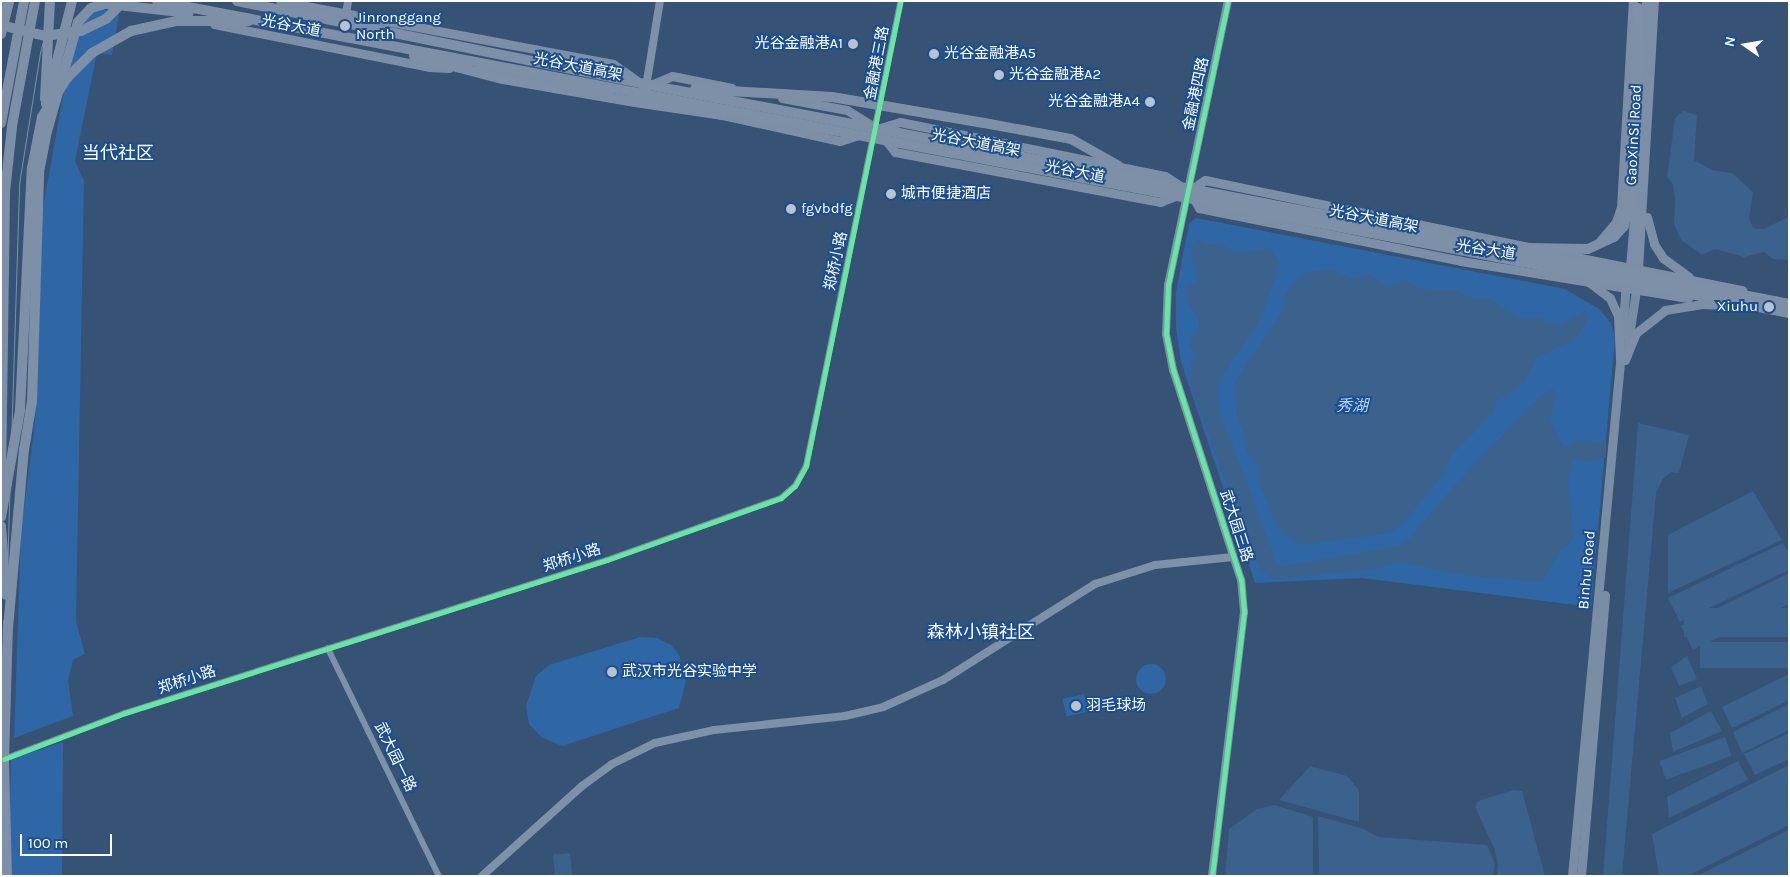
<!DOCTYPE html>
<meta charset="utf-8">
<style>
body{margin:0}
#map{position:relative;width:1790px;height:877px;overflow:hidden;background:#365274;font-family:Karla,"Noto Sans SC",sans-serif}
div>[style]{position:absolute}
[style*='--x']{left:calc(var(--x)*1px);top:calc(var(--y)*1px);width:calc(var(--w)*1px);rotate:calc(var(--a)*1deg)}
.green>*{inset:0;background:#2f66a5;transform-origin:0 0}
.round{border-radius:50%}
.water>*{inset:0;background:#3b618d;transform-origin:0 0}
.minor>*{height:5.5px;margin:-2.75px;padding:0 2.75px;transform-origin:2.75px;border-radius:2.75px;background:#7d92a8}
.tertiary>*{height:8px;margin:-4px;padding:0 4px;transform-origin:4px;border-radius:4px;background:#7d92a8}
.secondary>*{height:9px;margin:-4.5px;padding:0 4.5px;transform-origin:4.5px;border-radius:4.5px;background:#798da4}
.primary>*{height:9px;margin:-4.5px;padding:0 4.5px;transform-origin:4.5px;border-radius:4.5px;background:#7d8ea7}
.trunk>*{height:10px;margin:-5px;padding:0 5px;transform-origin:5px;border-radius:5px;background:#7e90a7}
.tram>*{height:1px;margin:-0.5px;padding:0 0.5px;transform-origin:0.5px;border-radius:0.5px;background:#7e92a7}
.trunk-bridge>*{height:10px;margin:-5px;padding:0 5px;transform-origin:5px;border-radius:5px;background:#7e90a7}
.cycleway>*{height:5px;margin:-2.5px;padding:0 2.5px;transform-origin:2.5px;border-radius:2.5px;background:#66e7a1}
.dots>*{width:14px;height:14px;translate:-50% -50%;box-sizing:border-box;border:2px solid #1b4f8f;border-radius:50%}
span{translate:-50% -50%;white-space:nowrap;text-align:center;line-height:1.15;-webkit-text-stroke:4px #1b4f8f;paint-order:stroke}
.poi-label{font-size:15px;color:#fff}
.left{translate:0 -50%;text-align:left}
.right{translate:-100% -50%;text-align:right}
.street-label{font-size:15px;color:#fff}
.water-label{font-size:16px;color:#b5d3f5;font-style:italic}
.quarter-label{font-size:18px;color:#fff}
.frame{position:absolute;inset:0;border:2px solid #fff;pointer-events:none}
.north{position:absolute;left:1720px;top:20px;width:50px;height:50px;-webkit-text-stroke:4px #1b4f8f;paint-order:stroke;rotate:283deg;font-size:14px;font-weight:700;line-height:20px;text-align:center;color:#fff}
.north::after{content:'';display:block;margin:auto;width:18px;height:22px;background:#fff;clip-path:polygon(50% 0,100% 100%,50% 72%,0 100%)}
.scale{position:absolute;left:20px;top:834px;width:92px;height:22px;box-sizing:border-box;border:2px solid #fff;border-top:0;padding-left:6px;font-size:15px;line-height:18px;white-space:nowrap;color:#fff;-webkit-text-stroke:4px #1b4f8f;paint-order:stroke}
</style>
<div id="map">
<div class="green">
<i style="clip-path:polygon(120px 9px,112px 55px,97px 53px,75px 161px,84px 181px,76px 621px,85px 654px,73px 660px,68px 681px,73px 716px,14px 738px,21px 531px,35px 423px,41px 218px,64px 91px,80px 24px,94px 10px)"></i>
<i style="clip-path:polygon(1196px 218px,1565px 289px,1599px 309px,1611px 323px,1615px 338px,1591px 607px,1362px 578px,1255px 583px,1181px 362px,1176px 328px,1176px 292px,1189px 224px)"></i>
<i style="clip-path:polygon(640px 637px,657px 638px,671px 645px,679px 655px,686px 681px,679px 708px,562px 746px,541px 737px,529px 724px,526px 706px,536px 676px,549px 665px)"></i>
<i class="round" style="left:1136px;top:664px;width:30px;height:30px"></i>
<i style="left:1084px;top:694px;width:18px;height:22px;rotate:77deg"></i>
<i style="clip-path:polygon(63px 742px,62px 876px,9px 876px,11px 759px)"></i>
</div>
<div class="water">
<i style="clip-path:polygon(1683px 111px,1697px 115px,1694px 160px,1712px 170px,1732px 173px,1753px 192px,1749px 218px,1753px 228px,1763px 229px,1789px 217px,1789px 260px,1773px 259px,1764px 252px,1744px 257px,1715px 249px,1702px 255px,1681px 240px,1674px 224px,1675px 198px,1673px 184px,1667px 177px,1675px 118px)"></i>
<i style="clip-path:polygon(1198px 239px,1206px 244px,1221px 244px,1235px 253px,1270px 248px,1280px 265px,1259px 323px,1225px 370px,1218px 388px,1219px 409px,1277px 564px,1283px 566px,1400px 546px,1412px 537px,1445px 496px,1510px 428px,1542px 395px,1553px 389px,1556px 395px,1550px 420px,1563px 446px,1569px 447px,1574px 440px,1606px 442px,1606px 457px,1586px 463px,1579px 459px,1573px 462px,1568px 479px,1574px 538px,1561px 550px,1541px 582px,1462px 575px,1398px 562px,1370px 570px,1274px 579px,1261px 571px,1249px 546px,1191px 386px,1191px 361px,1196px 355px,1189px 346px,1191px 337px,1200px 331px,1199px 320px,1186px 299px,1185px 288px,1196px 283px,1198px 276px,1192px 260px,1192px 244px)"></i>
<i style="clip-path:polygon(1331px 270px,1353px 279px,1367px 274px,1388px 286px,1406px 280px,1420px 289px,1455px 290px,1473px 299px,1488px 299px,1524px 319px,1537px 318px,1560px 325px,1585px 311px,1588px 321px,1574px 340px,1539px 356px,1521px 386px,1496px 402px,1494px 412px,1449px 458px,1445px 472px,1404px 522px,1389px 533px,1302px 545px,1277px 528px,1258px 478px,1258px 467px,1245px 447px,1243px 431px,1237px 418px,1234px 385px,1248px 360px,1270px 332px,1285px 306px,1285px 295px,1298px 279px,1309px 272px)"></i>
<i style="clip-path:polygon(1638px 423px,1689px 435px,1679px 473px,1671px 472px,1663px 479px,1656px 493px,1622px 876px,1603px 876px)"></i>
<i style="clip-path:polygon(1753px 491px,1782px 540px,1668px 593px,1668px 535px)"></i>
<i style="clip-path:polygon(1783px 543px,1789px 554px,1789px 570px,1680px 622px,1668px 598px)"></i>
<i style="clip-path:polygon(1789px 573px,1789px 604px,1693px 650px,1681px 626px)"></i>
<i style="left:1789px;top:608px;width:29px;height:105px;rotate:90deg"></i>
<i style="left:1789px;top:642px;width:26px;height:89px;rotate:90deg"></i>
<i style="clip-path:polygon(1687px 656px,1697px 679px,1679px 686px,1671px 667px)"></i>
<i style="clip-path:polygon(1789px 674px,1789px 700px,1732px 728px,1722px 707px)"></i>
<i style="clip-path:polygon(1701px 686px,1708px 704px,1682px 718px,1675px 698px)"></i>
<i style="clip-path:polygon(1789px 704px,1789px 730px,1742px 753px,1733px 732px)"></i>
<i style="clip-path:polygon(1711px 711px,1722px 731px,1673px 752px,1670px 733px)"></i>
<i style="clip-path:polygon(1789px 733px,1789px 759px,1755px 775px,1744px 754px)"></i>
<i style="left:1725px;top:737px;width:20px;height:70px;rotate:70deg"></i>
<i style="clip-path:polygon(1738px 761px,1748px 780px,1669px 818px,1667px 797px)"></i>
<i style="clip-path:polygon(1789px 765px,1789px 825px,1687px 876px,1659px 876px,1652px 834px)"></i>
<i style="clip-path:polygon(1310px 766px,1347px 776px,1359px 790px,1359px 822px,1279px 800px)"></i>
<i style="clip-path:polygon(1513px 790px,1522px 791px,1545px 876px,1497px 876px,1498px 864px,1494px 848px,1475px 807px,1478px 801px)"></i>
<i style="clip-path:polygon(1275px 805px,1313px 817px,1313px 876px,1225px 876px,1229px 829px,1257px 809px)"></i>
<i style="clip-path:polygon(1318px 816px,1364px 829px,1378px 837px,1487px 845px,1495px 864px,1493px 876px,1319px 876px)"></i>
<i style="clip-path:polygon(1789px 830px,1789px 876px,1697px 876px)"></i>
<i style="left:570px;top:853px;width:23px;height:17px;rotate:85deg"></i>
</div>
<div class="minor">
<i style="--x:328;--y:648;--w:254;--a:64"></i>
<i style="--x:4;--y:759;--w:129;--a:-20.8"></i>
<i style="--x:125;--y:713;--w:506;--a:-17.61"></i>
<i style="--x:607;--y:560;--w:185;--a:-19.6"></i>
<i style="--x:781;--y:498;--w:18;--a:-41"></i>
<i style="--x:795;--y:486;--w:23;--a:-61"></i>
<i style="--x:806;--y:466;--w:475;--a:-78.5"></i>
</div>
<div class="tertiary">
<i style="--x:346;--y:14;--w:13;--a:-81"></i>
<i style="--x:646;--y:87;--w:87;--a:-80.8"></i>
<i style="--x:482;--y:876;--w:135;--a:-42"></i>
<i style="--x:582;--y:786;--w:37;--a:-36"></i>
<i style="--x:612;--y:764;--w:48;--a:-26"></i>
<i style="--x:655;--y:743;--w:60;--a:-12.4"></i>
<i style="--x:714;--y:730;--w:132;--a:-6.1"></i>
<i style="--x:845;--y:716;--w:39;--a:-13"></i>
<i style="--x:883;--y:707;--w:66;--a:-24.2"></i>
<i style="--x:943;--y:680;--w:180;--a:-32.3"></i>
<i style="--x:1095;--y:584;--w:63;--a:-17.6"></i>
<i style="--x:1155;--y:565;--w:78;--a:-5.9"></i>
<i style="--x:1212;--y:876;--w:266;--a:-83.1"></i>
<i style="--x:1244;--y:612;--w:32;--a:-95"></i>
<i style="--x:1241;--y:580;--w:221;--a:-107.9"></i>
<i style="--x:1173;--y:370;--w:37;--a:-101"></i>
<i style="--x:1166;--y:334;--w:49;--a:-87.7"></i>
<i style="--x:1168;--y:285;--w:290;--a:-78.1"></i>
</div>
<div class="secondary">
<i style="--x:1622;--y:336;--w:54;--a:-85.8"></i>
<i style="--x:1626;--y:355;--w:72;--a:-81.2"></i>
<i style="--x:1572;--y:876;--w:526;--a:-84.66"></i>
<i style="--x:1581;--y:876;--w:282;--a:-85.1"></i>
</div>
<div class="primary">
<i style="--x:1;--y:1;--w:18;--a:84"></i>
<i style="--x:280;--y:1;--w:339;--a:10.7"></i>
<i style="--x:613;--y:64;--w:40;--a:34.9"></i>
<i style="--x:646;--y:87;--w:28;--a:-23"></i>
<i style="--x:672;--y:76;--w:61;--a:11.3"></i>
<i style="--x:214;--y:24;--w:219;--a:11.3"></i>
<i style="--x:429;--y:67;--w:20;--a:3"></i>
<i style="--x:479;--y:69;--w:132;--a:10"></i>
<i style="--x:782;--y:98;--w:66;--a:10.5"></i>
<i style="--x:847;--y:110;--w:36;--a:32"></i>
<i style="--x:877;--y:129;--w:24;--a:-17"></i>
<i style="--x:900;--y:122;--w:270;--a:11.5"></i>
<i style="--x:1165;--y:176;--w:20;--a:33"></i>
<i style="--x:718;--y:114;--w:125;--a:12.5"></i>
<i style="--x:840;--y:141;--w:19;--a:-18"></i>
<i style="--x:884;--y:138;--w:18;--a:52"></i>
<i style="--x:895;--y:152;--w:270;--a:10.7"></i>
<i style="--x:1160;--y:202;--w:31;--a:-21"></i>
<i style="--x:1189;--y:191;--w:19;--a:-35"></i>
<i style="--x:1205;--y:180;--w:336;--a:11.7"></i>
<i style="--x:1192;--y:195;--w:15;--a:62"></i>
<i style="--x:1199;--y:208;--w:267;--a:11.4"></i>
<i style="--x:1461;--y:261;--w:230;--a:9.3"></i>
<i style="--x:1647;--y:217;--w:28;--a:75"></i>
<i style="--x:1654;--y:244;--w:17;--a:57"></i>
<i style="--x:1663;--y:258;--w:32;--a:36"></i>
<i style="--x:1600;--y:241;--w:25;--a:-50"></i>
<i style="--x:1616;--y:222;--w:16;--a:-72"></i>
<i style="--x:1621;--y:207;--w:206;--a:-86.7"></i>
<i style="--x:1551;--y:252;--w:195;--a:11.3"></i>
<i style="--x:1630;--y:267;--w:108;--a:-85.2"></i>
<i style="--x:1639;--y:159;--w:158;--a:-87.5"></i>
<i style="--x:1638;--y:269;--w:268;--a:-86.6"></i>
<i style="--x:1590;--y:283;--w:25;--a:37"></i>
<i style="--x:1610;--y:298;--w:20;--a:66"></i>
<i style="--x:1618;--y:316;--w:43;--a:87.3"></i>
<i style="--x:1625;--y:360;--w:29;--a:-68"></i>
<i style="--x:1636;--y:333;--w:37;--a:-38"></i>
<i style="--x:1665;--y:310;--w:36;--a:-9"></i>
<i style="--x:1701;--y:304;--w:28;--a:2"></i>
</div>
<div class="trunk">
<i style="--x:223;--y:21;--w:26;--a:0"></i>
<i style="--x:1;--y:34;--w:34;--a:-76"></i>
<i style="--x:45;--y:99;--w:98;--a:-87.1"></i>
<i style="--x:635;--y:102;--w:89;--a:8.4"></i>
<i style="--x:1;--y:123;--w:124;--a:-79.3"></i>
<i style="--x:984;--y:123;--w:88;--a:10.4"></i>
<i style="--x:1071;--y:139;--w:55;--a:29.4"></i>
<i style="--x:1;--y:483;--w:291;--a:-89.2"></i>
<i style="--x:5;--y:192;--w:66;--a:-83.9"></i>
<i style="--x:12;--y:126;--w:127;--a:-79.6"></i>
<i style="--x:1;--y:517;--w:109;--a:-79.9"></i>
<i style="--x:20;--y:410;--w:242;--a:-87.2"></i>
<i style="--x:1;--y:526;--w:69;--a:85.9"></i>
<i style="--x:8;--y:628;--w:179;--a:-84.9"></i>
<i style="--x:24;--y:450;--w:50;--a:-80.7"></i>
<i style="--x:32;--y:401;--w:229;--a:-88.2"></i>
<i style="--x:39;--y:172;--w:38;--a:-79"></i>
<i style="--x:46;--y:135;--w:117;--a:-74.2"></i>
<i style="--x:78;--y:22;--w:19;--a:-47"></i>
<i style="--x:91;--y:8;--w:18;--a:-16"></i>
<i style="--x:7;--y:876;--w:117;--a:-91.5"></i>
<i style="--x:4;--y:759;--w:137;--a:-88.3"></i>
</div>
<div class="tram">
<i style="--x:8;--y:876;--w:210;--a:-91.1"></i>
<i style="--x:4;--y:666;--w:482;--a:-88.2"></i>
<i style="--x:19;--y:184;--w:133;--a:-80.9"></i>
<i style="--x:40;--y:53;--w:54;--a:-76"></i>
</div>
<div class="trunk-bridge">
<i style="--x:157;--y:1;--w:1662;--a:10.82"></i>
<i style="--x:237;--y:1;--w:447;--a:11.5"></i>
<i style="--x:675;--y:90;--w:1134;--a:10.87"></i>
<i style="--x:100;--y:3;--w:89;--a:6.5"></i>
<i style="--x:1;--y:25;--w:45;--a:14"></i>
<i style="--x:45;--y:36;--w:36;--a:-8"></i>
<i style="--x:81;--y:31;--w:28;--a:-26"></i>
<i style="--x:106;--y:19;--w:25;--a:-45"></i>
<i style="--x:414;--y:56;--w:92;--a:14.5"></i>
<i style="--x:503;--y:79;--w:134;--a:9.9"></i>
<i style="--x:695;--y:89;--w:137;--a:3.3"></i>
<i style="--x:832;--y:97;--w:154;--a:9.7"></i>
<i style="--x:46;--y:104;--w:106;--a:-75.8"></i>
<i style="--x:32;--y:168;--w:52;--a:-78.9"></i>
<i style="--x:42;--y:117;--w:46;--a:-57.3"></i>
<i style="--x:67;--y:78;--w:35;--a:-45"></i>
<i style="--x:92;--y:53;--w:45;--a:-29.4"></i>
<i style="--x:131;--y:31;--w:47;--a:-12.3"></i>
<i style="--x:177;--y:21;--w:46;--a:0"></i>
<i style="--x:1527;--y:248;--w:61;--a:0.9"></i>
<i style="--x:1588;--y:249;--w:29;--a:-25"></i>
<i style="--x:1614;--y:237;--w:15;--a:-48"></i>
<i style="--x:1624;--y:226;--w:53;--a:-79.1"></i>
<i style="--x:1634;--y:174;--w:166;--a:-88.6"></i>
</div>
<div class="cycleway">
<i style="--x:4;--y:759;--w:129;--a:-20.8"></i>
<i style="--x:125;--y:713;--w:506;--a:-17.61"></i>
<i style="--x:607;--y:560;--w:185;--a:-19.6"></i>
<i style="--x:781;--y:498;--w:18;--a:-41"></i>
<i style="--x:795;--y:486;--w:23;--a:-61"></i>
<i style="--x:806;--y:466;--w:475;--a:-78.5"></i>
<i style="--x:1212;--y:876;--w:266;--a:-83.1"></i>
<i style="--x:1244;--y:612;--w:32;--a:-95"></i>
<i style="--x:1241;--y:580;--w:221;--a:-107.9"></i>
<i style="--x:1173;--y:370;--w:37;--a:-101"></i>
<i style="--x:1166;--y:334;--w:49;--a:-87.7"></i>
<i style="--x:1168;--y:285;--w:290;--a:-78.1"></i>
</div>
<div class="dots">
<i style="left:345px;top:26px;background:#b9c2ce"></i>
<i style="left:853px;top:44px;background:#b9c2ce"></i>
<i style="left:934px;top:54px;background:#b9c2ce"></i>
<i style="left:999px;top:75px;background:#b9c2ce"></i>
<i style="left:1150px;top:102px;background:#b9c2ce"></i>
<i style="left:891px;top:194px;background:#b9c2ce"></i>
<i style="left:791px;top:209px;background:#b9c2ce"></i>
<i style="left:1769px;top:307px;background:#b9c2ce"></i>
<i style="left:612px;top:672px;background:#b9c2ce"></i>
<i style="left:1076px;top:706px;background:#b9c2ce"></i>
</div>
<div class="poi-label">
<span class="left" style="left:356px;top:26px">Jinronggang<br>North</span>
<span class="right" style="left:843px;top:44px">光谷金融港A1</span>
<span class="left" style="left:944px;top:54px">光谷金融港A5</span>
<span class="left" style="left:1009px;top:75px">光谷金融港A2</span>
<span class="right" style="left:1140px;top:102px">光谷金融港A4</span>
<span class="left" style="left:901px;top:194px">城市便捷酒店</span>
<span class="left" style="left:801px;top:209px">fgvbdfg</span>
<span class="right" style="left:1758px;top:307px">Xiuhu</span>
<span class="left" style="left:622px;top:672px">武汉市光谷实验中学</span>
<span class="left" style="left:1086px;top:706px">羽毛球场</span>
</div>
<div class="street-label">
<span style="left:291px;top:26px;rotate:11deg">光谷大道</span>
<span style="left:877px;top:63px;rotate:-79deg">金融港三路</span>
<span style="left:578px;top:67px;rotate:11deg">光谷大道高架</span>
<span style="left:1196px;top:94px;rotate:-78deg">金融港四路</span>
<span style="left:1634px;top:135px;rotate:-87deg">GaoXinSi Road</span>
<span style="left:976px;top:143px;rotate:11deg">光谷大道高架</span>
<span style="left:1075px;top:172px;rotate:11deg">光谷大道</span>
<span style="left:1374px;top:219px;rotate:11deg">光谷大道高架</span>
<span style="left:1486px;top:250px;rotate:9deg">光谷大道</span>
<span style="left:836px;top:261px;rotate:-78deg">郑桥小路</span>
<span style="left:1236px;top:526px;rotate:72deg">武大园三路</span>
<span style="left:572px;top:558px;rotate:-18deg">郑桥小路</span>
<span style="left:1587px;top:570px;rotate:-85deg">Binhu Road</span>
<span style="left:187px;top:680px;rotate:-18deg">郑桥小路</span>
<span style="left:395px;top:757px;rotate:64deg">武大园一路</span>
</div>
<div class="water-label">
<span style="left:1352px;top:406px">秀湖</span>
</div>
<div class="quarter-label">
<span style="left:118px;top:153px">当代社区</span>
<span style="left:981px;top:632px">森林小镇社区</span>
</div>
<div class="frame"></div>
<div class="north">N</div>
<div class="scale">100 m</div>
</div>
